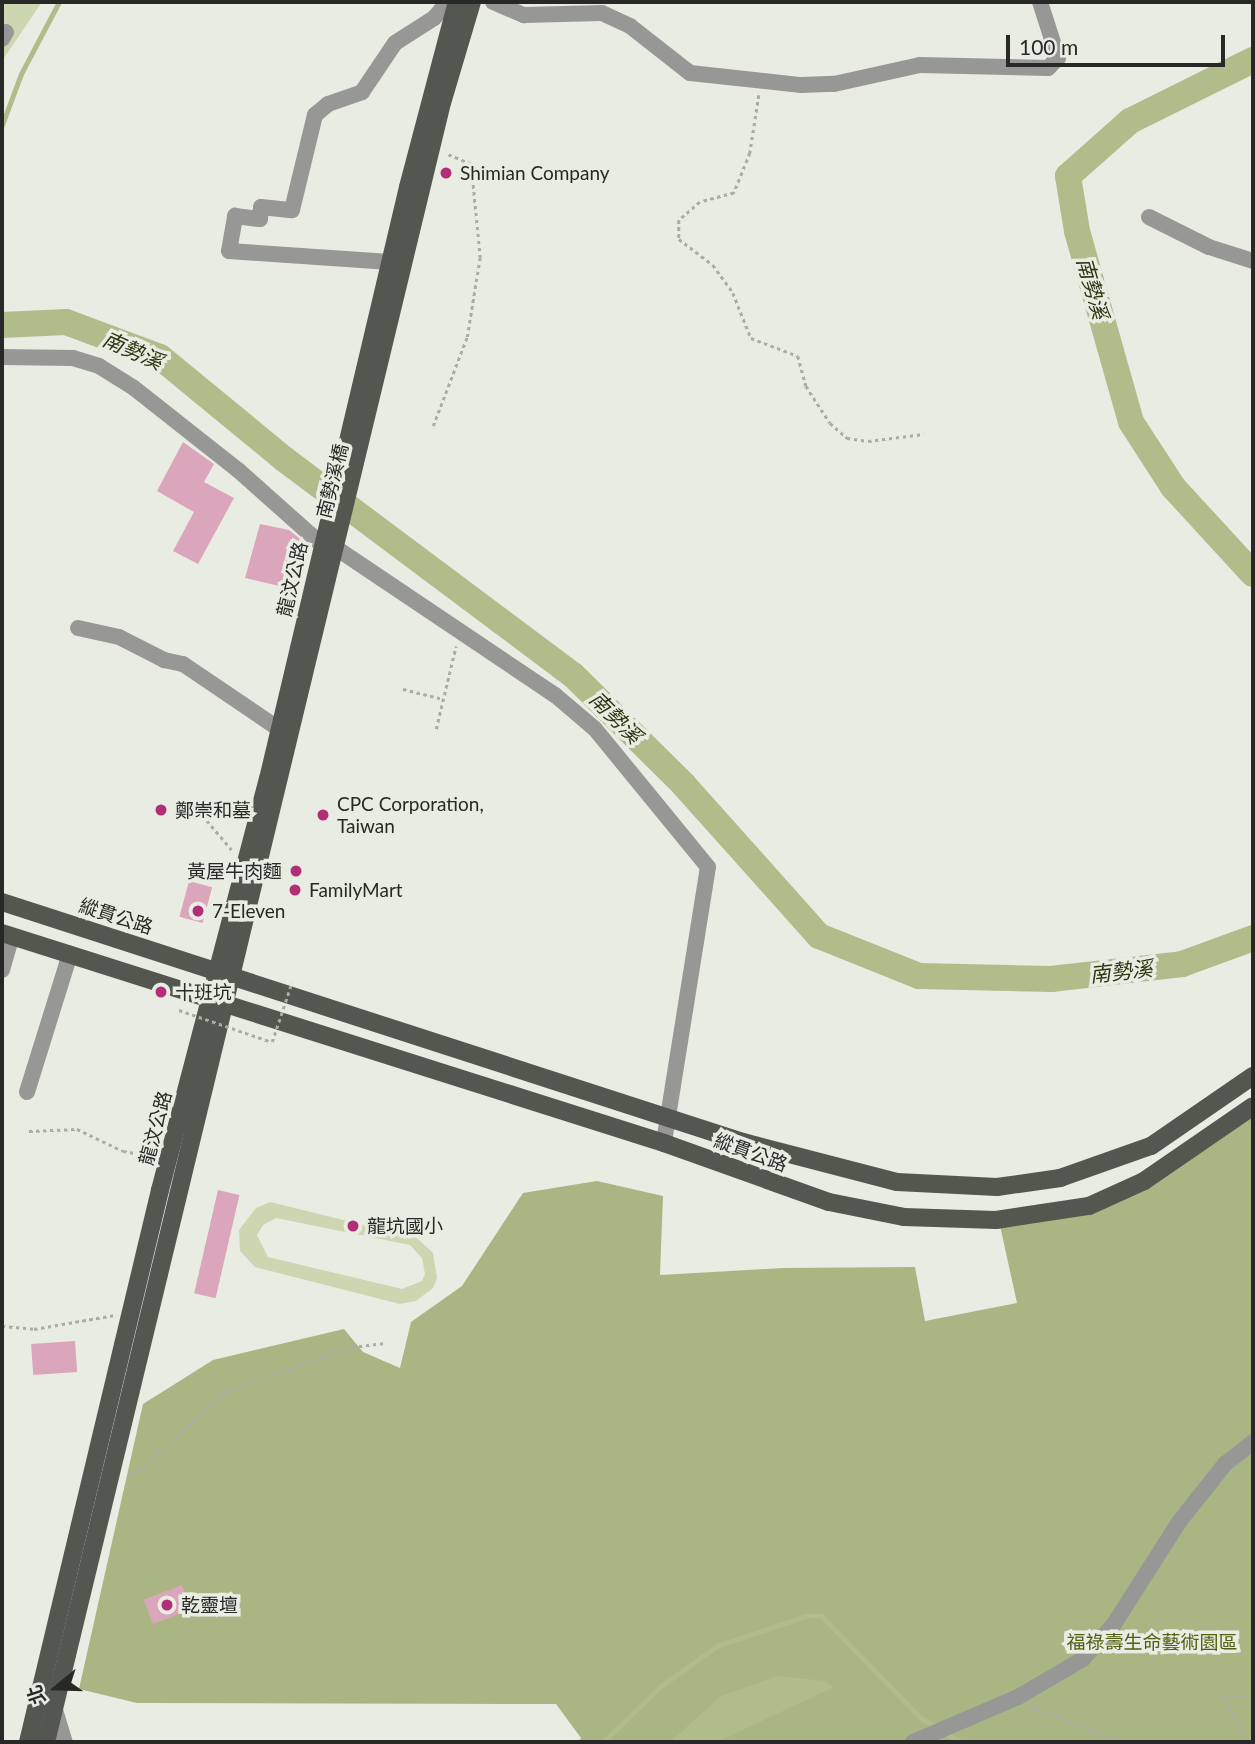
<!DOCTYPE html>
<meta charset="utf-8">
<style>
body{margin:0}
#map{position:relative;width:1255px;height:1744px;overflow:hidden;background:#e9ece3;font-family:Lato,"Noto Sans TC",sans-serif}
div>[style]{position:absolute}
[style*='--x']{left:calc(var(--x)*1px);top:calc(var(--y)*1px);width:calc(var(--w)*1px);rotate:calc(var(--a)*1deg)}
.green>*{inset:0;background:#ccd6b1}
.forest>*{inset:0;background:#a9b684}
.water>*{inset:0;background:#b0bd8b}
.stream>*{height:4.5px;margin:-2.25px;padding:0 2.25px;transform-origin:2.25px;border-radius:2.25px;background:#b0bd8b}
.river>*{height:26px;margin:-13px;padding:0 13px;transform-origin:13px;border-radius:13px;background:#b0bd8b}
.building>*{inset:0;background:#dba6bc;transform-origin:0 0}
.path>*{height:2.5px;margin-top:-1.25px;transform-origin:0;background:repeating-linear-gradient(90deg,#aaada6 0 3.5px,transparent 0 7px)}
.minor>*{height:16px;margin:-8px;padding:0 8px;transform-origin:8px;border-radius:8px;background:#979895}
.major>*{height:18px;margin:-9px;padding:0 9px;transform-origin:9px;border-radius:9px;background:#545650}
.path-bridge>*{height:2.5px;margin-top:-1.25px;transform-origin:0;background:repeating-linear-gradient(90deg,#aaada6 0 3.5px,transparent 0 7px)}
.dots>*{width:19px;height:19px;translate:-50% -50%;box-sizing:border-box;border:4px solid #e9ece3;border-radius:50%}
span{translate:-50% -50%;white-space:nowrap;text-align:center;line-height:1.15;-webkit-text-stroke:7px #e9ece3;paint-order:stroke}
.poi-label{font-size:19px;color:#282926}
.left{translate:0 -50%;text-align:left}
.right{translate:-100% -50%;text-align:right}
.street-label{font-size:19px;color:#282926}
.park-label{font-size:19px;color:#515f12}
.water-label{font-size:21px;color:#2d350f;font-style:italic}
.frame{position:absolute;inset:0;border:4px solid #282926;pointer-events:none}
.north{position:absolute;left:21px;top:1653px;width:70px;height:70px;-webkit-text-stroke:5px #e9ece3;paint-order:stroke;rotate:251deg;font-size:19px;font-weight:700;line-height:28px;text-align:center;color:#282926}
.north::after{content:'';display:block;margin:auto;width:24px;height:32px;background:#282926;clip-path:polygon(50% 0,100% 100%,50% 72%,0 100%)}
.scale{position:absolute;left:1006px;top:35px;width:219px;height:32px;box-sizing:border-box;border:4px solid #282926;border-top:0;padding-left:9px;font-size:21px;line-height:24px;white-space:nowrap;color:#282926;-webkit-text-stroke:5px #e9ece3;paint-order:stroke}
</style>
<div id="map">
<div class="green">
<i style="clip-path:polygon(2px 2px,42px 2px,2px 61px)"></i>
<i style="clip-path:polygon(evenodd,270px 1202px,417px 1238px,433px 1253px,437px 1278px,433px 1288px,416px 1301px,400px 1304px,255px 1267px,240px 1251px,239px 1230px,256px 1208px,270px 1202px,276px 1218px,410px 1245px,422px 1258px,425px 1274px,422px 1281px,402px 1289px,268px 1257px,257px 1235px,263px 1225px,276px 1218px)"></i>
</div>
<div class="forest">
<i style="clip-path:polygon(1253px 1106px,1253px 1742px,578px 1742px,581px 1738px,556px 1704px,137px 1703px,79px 1689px,143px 1404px,213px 1360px,344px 1329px,363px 1352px,400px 1368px,411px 1322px,462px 1286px,523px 1193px,597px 1181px,663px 1196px,660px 1275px,783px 1268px,915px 1267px,925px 1321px,1017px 1303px,999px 1221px,1115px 1191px)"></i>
</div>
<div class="water">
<i style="clip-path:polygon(778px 1676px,825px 1681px,834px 1687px,717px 1742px,670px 1742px,721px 1696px)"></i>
</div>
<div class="stream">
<i style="--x:2;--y:125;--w:54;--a:-69.6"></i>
<i style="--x:21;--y:74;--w:81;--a:-62.2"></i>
<i style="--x:944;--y:1732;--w:20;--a:30"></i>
<i style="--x:603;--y:1742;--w:81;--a:-44"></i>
<i style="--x:661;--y:1686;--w:69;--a:-35.5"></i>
<i style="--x:717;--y:1646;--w:94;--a:-18.6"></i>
<i style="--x:806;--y:1616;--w:16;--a:0"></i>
<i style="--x:822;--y:1616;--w:142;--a:45.9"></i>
<i style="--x:921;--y:1718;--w:18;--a:29"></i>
</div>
<div class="river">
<i style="--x:1253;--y:60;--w:137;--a:153.6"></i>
<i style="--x:1130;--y:121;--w:83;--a:138.4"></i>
<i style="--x:1068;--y:176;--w:56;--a:80.7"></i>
<i style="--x:1077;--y:231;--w:198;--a:74.2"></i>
<i style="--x:1131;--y:422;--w:77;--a:57.1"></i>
<i style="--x:1173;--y:487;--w:118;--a:47.4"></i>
<i style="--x:2;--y:325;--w:64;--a:-2.7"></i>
<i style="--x:66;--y:322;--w:100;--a:20.4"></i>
<i style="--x:160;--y:357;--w:161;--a:39.4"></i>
<i style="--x:284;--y:459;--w:361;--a:36.8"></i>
<i style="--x:573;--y:675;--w:155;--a:44.7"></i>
<i style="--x:683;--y:784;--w:204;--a:48.2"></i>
<i style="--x:819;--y:936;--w:108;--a:21.8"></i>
<i style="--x:919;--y:976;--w:132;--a:1.3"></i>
<i style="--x:1051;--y:979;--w:132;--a:-6.5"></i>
<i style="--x:1182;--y:964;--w:76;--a:-20.1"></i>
</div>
<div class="building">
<i style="clip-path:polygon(183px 442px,214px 464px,204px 482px,234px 498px,198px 564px,173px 551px,194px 512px,157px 491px)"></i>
<i style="clip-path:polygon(260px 524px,289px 530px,305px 543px,296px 590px,245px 578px)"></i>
<i style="left:189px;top:881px;width:24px;height:37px;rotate:15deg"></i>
<i style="left:218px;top:1190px;width:22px;height:106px;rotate:13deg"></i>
<i style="left:75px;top:1341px;width:31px;height:44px;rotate:86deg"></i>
<i style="left:182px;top:1585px;width:26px;height:41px;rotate:69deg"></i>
</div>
<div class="path">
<i style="--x:759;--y:95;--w:59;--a:98.8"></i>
<i style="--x:750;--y:153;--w:43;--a:111.8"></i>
<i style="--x:734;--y:193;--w:35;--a:165"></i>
<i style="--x:700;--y:202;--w:28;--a:139"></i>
<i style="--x:679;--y:220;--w:19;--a:90"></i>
<i style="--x:679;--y:239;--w:43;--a:37.4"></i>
<i style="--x:713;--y:265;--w:34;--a:54"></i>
<i style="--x:733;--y:293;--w:48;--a:68.2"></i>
<i style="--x:751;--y:338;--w:50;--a:21"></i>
<i style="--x:798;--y:356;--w:31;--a:75"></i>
<i style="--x:806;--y:386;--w:44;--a:57"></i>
<i style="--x:830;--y:423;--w:23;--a:41"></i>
<i style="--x:847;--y:438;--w:21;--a:8"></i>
<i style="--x:868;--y:441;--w:56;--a:-7.1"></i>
<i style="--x:433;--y:426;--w:95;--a:-69.1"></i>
<i style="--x:467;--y:337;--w:80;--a:-80.7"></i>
<i style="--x:480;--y:258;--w:94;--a:-95.5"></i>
<i style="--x:471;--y:164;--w:27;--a:-158"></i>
<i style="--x:403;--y:689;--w:38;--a:14"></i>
<i style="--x:436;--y:729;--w:85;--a:-76.5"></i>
<i style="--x:198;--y:810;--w:52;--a:49.6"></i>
<i style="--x:29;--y:1131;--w:48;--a:-2.4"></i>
<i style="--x:77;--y:1129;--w:51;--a:25.6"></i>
<i style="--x:123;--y:1151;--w:29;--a:10"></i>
<i style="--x:2;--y:1326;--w:32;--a:5"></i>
<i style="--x:34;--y:1329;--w:82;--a:-9.8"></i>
<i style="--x:129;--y:1474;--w:14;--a:-21"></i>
<i style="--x:142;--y:1469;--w:116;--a:-42.9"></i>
<i style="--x:227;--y:1390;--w:132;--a:-19"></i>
<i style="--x:352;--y:1347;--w:35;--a:-7"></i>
<i style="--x:1029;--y:1706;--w:102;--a:20.8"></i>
<i style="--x:1247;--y:1742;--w:52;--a:-118.5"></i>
<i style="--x:1222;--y:1696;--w:31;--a:0"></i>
</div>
<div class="minor">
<i style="--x:493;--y:2;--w:34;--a:23"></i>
<i style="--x:524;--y:15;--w:78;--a:-1.5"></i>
<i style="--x:602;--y:13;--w:31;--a:25"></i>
<i style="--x:630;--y:26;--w:76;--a:38.1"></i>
<i style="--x:690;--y:73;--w:112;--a:6.2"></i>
<i style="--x:801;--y:85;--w:33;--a:-2"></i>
<i style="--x:834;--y:84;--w:88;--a:-12.5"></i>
<i style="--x:920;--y:65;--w:128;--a:1.3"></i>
<i style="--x:1048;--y:68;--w:14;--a:-45"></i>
<i style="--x:1058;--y:58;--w:59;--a:-107.8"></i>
<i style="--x:2;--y:39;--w:8;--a:-60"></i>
<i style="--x:1149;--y:217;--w:67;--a:26.6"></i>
<i style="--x:1209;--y:247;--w:46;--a:17.7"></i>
<i style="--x:390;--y:262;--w:161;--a:-176.1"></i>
<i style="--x:229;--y:251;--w:36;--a:-80"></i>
<i style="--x:235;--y:216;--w:25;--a:7"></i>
<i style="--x:260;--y:219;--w:12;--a:-85"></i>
<i style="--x:261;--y:207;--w:31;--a:6"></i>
<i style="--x:292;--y:210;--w:98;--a:-76.4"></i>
<i style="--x:315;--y:115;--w:17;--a:-40"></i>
<i style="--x:328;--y:104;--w:36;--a:-19"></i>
<i style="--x:362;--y:92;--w:59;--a:-56"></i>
<i style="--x:395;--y:43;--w:46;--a:-32.7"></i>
<i style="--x:434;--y:18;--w:21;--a:-49"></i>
<i style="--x:2;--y:357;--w:71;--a:0.8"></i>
<i style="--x:73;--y:358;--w:27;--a:17"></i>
<i style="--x:99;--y:366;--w:41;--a:32.2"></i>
<i style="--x:134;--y:388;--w:132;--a:38.3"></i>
<i style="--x:238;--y:470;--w:111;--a:41.7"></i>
<i style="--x:336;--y:548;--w:264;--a:33.9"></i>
<i style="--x:555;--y:695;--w:52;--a:40.4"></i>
<i style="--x:595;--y:729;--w:178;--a:50.7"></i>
<i style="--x:708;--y:867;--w:279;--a:99.1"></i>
<i style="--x:78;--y:628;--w:42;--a:12.4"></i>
<i style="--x:119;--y:637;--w:51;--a:27.1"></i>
<i style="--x:164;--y:660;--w:19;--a:12"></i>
<i style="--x:183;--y:664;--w:116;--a:34.1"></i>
<i style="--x:2;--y:970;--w:35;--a:-74"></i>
<i style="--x:27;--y:1092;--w:145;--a:-72.7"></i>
<i style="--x:46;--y:1707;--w:9;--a:18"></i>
<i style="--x:55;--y:1710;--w:34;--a:73"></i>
<i style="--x:913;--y:1742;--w:114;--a:-23.2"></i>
<i style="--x:1018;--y:1697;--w:75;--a:-30.3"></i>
<i style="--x:1083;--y:1659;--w:47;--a:-48.5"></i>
<i style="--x:1114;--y:1624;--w:121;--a:-57.5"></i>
<i style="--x:1179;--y:1522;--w:74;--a:-51.6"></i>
<i style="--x:1225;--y:1464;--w:36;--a:-38"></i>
</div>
<div class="major">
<i style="--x:2;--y:902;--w:779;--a:17.95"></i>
<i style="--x:743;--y:1142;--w:159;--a:14.6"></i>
<i style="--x:897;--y:1182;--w:100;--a:2.9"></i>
<i style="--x:997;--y:1187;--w:64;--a:-8.1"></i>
<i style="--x:1060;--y:1178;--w:96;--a:-19.4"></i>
<i style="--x:1151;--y:1146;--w:124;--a:-34.5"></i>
<i style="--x:2;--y:933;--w:695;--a:17.6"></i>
<i style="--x:664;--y:1143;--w:175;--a:19.7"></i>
<i style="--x:829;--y:1202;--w:76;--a:11.3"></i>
<i style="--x:904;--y:1217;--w:92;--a:1.9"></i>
<i style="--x:996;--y:1220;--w:94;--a:-8.6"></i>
<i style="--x:1089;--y:1206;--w:60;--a:-24.4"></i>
<i style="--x:1144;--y:1181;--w:132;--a:-34.5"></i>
<i style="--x:28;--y:1742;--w:568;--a:-76.55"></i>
<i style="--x:160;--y:1190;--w:425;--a:-75.3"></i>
<i style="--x:268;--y:779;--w:608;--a:-76.69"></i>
<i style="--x:408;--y:187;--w:191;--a:-75.2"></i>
<i style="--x:46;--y:1742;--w:1686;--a:-76.42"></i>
<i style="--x:442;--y:103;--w:105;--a:-73.5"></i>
</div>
<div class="path-bridge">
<i style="--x:179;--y:1010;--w:98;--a:19"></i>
<i style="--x:272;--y:1042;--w:63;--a:-71.6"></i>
</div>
<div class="dots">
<i style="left:446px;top:173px;background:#b22e76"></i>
<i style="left:161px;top:810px;background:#b22e76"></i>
<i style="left:323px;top:815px;background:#b22e76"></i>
<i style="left:296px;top:871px;background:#b22e76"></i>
<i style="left:295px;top:890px;background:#b22e76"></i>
<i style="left:198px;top:911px;background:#b22e76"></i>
<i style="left:161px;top:992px;background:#b22e76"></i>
<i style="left:353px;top:1226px;background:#b22e76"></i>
<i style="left:167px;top:1605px;background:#b22e76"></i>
</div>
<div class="poi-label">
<span class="left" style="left:460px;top:173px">Shimian Company</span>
<span class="left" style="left:337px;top:815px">CPC Corporation,<br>Taiwan</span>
<span class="left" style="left:175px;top:810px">鄭崇和墓</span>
<span class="right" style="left:282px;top:871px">黃屋牛肉麵</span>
<span class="left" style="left:309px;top:890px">FamilyMart</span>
<span class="left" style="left:212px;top:911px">7-Eleven</span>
<span class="left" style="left:175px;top:992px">十班坑</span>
<span class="left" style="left:367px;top:1226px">龍坑國小</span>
<span class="left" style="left:181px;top:1605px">乾靈壇</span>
</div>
<div class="street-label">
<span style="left:332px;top:481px;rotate:-76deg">南勢溪橋</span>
<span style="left:292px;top:579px;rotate:-77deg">龍汶公路</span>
<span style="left:116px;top:916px;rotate:18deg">縱貫公路</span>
<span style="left:155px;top:1128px;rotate:-75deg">龍汶公路</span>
<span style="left:751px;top:1152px;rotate:20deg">縱貫公路</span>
</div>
<div class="park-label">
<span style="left:1152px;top:1642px">福祿壽生命藝術園區</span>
</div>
<div class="water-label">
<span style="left:1093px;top:288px;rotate:74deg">南勢溪</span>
<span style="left:133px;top:350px;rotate:24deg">南勢溪</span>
<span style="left:616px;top:717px;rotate:45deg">南勢溪</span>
<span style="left:1121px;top:971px;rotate:-6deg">南勢溪</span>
</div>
<div class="frame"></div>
<div class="north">北</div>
<div class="scale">100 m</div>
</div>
